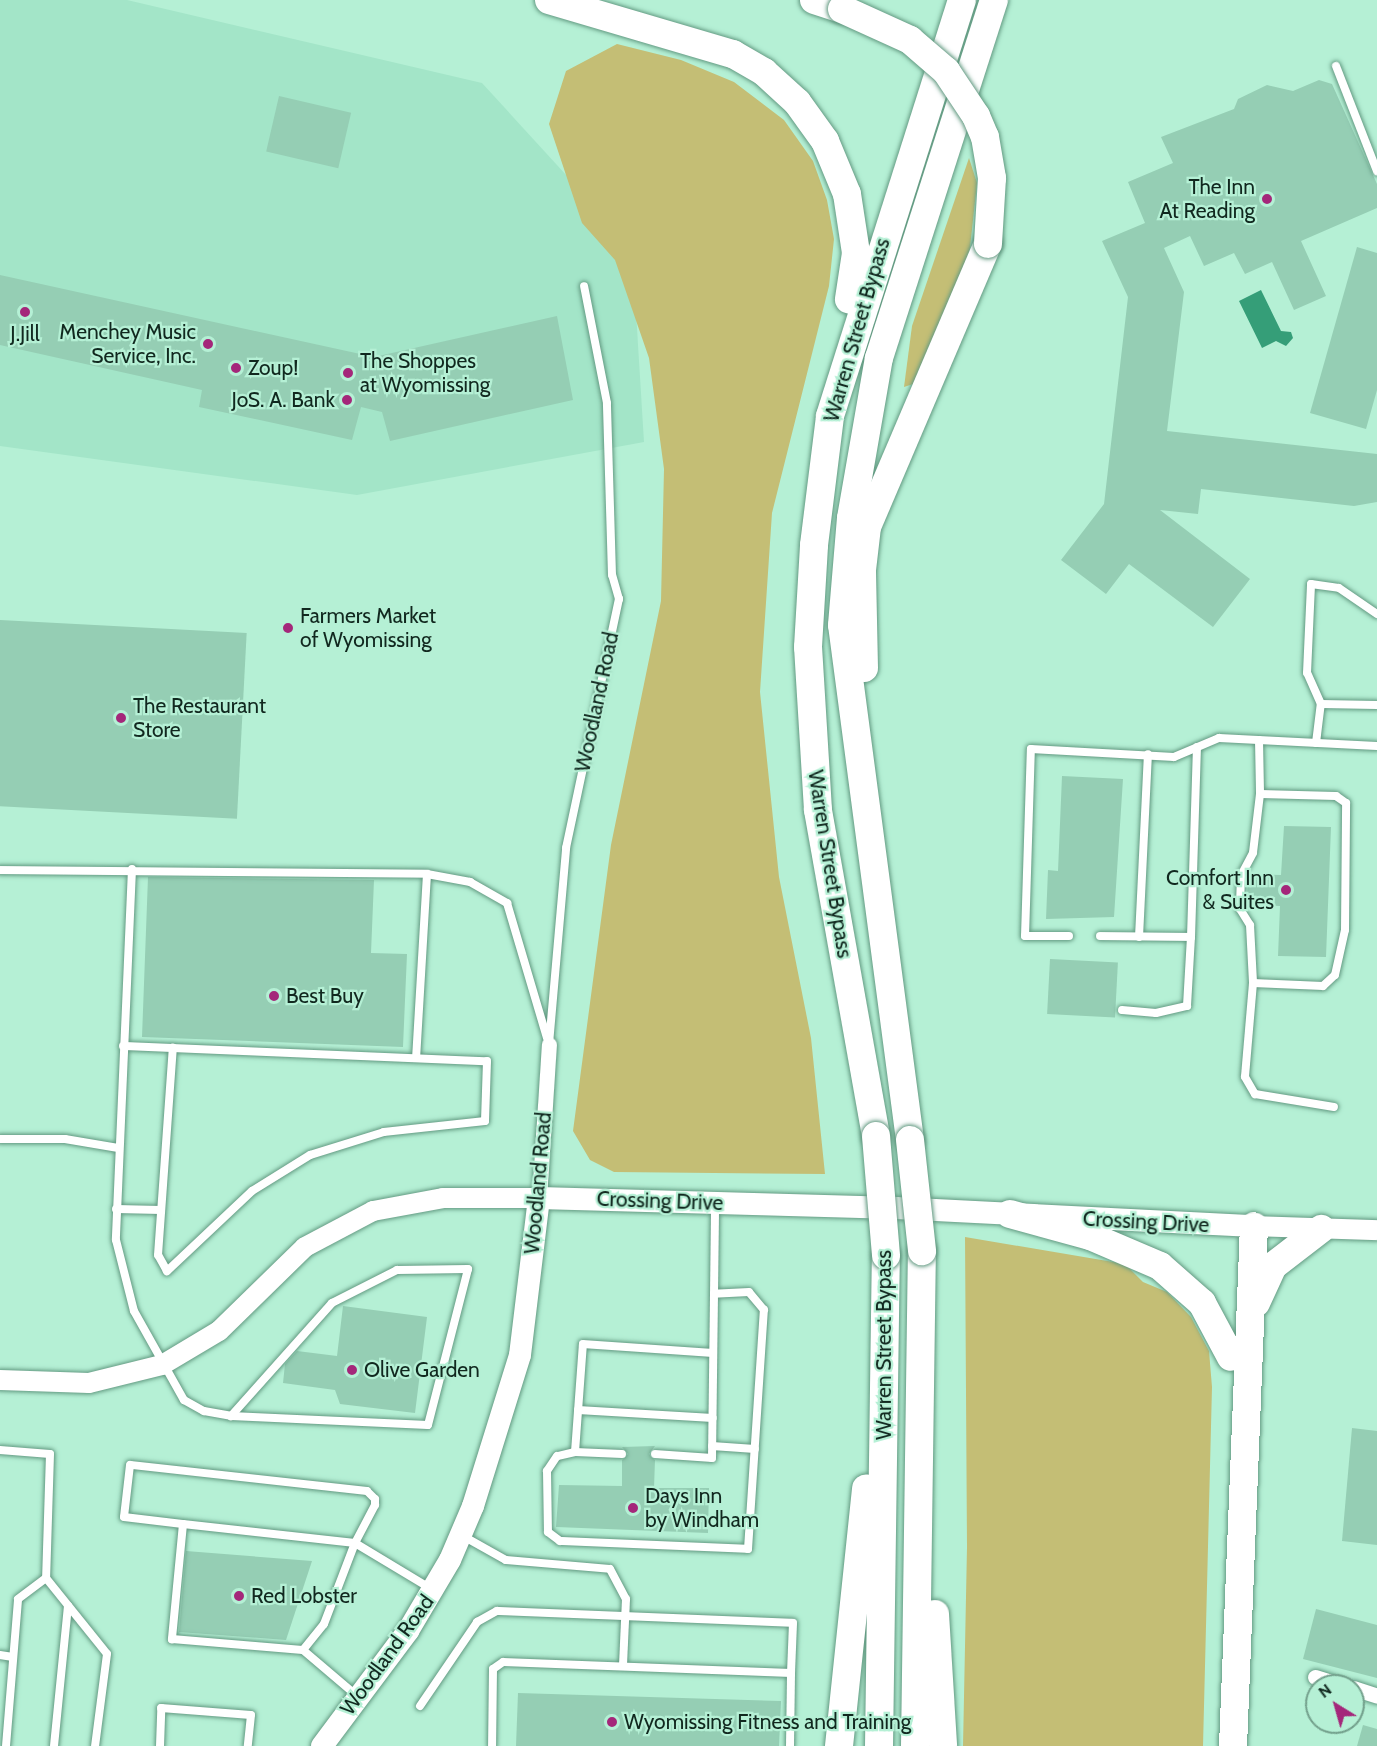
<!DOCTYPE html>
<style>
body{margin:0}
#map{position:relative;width:1377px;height:1746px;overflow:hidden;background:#b5f0d5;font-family:Cabin,sans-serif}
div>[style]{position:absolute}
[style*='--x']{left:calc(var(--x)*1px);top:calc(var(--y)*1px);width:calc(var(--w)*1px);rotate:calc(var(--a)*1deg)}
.built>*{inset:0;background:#a3e5c8}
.green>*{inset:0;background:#c4be75}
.water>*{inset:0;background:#359e78}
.building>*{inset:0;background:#95ceb4;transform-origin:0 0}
.roads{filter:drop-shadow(0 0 2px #639a82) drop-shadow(0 0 2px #639a82)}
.service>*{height:8px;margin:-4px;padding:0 4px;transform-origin:4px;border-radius:4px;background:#fff}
.minor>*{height:15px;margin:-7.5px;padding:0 7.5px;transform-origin:7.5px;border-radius:7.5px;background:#fff}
.tertiary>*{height:20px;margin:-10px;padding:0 10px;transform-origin:10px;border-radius:10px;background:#fff}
.secondary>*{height:22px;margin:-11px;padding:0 11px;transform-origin:11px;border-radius:11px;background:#fff}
.motorway>*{height:28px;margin:-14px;padding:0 14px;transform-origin:14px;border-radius:14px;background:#fff}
.bridges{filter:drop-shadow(0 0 2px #639a82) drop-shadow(0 0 2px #639a82)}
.motorway-bridge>*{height:28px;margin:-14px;padding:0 14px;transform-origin:14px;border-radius:14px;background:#fff}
.dots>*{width:16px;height:16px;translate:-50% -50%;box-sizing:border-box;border:3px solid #b5f0d5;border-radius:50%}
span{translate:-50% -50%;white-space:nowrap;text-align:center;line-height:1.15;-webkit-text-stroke:4.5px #b5f0d5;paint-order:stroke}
.poi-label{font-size:21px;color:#11281f}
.right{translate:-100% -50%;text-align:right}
.left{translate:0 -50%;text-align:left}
.street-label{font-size:21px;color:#11281f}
.north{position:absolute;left:1305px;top:1674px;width:60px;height:60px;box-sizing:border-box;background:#b5f0d5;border:2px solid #73a08c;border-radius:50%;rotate:323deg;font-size:16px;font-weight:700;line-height:24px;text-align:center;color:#11281f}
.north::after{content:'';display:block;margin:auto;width:21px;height:27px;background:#a4277a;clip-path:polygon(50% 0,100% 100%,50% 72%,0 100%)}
</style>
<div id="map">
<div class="built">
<i style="clip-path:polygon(0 0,127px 0,482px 83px,632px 247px,644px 442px,357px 495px,0 446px)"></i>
</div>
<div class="green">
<i style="clip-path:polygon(617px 44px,681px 60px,734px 82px,784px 120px,813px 161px,827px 200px,834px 239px,829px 286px,772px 513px,760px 692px,779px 877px,811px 1038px,825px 1174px,614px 1172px,590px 1160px,573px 1131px,611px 845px,661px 601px,664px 469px,649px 358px,615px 260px,582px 223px,549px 124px,566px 71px)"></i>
<i style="clip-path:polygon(969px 158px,977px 183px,969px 257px,913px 384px,904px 387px,912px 326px)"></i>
<i style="clip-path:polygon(965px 1237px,1125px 1264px,1143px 1282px,1167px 1292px,1191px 1317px,1209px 1351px,1212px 1387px,1203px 1746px,963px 1746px,967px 1547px)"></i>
</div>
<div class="water">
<i style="clip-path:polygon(1261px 290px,1281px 331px,1291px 332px,1293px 338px,1286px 346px,1276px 341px,1262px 348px,1239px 301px)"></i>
</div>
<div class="building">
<i style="clip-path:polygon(1319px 80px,1332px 84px,1377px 184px,1377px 208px,1301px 241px,1326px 296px,1294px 310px,1272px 262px,1245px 274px,1234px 253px,1204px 266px,1190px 236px,1164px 248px,1184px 292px,1167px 431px,1377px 454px,1377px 502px,1354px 506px,1201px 489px,1198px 514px,1160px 510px,1250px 579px,1213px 627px,1129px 564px,1106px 594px,1061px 560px,1104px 504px,1128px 297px,1102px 241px,1145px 223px,1128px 182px,1173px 163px,1161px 137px,1234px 109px,1238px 99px,1267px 85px,1293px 91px)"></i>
<i style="left:279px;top:96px;width:74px;height:57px;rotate:13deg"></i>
<i style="clip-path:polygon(1357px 247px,1377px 253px,1377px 390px,1366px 429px,1310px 413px)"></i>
<i style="clip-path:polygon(0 275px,374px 357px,557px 316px,573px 400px,390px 441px,382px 412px,361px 407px,352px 440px,199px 407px,202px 390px,0 345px)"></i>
<i style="left:0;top:620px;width:247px;height:186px;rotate:3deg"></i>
<i style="clip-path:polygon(1062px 776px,1123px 779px,1114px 917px,1046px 919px,1048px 870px,1058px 871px)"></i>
<i style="clip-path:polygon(1284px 826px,1331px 827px,1326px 957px,1278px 956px,1280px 906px,1246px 904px,1249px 874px,1281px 875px)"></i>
<i style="clip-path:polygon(148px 877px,374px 880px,371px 953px,407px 954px,403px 1047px,142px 1037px)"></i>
<i style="left:1050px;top:959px;width:68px;height:55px;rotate:3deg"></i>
<i style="clip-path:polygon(343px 1306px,427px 1317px,415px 1413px,340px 1404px,335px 1390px,283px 1383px,285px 1364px,297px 1351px,337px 1356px)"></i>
<i style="clip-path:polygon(1352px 1428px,1377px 1431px,1377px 1545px,1342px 1541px)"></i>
<i style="clip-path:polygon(655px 1446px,649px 1454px,655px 1460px,654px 1488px,709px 1488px,708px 1533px,556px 1527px,559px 1485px,622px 1486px,622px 1460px,628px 1454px,622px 1447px)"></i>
<i style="clip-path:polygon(186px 1551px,312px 1561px,286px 1640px,179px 1632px)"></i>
<i style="clip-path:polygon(1316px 1609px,1377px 1625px,1377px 1678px,1303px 1659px)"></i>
<i style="clip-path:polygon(518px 1693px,781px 1701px,779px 1746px,516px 1746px)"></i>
<i style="clip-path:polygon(1363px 1725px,1377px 1729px,1377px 1746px,1357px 1746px)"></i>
</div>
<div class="roads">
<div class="service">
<i style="--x:1336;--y:66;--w:113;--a:68.7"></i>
<i style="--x:1321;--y:704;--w:34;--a:-114"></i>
<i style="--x:1307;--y:673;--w:89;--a:-87.4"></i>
<i style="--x:1311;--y:584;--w:28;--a:8"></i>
<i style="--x:1339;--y:588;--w:46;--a:34.4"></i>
<i style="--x:1259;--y:740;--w:54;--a:88.9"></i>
<i style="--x:1260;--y:794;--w:59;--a:96.8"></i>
<i style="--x:1253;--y:853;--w:26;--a:118"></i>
<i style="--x:1241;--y:876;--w:33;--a:92"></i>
<i style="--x:1240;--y:909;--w:19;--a:58"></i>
<i style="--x:1250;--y:925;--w:58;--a:87"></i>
<i style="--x:1253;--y:983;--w:94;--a:94.9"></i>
<i style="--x:1245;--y:1077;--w:20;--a:60"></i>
<i style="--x:1255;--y:1094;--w:80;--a:9.3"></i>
<i style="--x:1316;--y:743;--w:39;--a:-83"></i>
<i style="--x:1321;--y:704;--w:56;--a:1"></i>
<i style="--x:132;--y:869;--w:371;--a:92.5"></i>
<i style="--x:116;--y:1240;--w:73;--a:75.8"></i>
<i style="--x:134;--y:1311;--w:102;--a:60.7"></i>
<i style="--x:184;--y:1400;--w:23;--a:29"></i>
<i style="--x:204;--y:1411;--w:27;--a:10"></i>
<i style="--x:231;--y:1416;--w:197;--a:2.6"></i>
<i style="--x:428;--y:1425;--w:161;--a:-75.6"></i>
<i style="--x:468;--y:1269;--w:71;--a:179.2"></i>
<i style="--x:397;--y:1270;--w:73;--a:153.1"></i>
<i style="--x:332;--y:1303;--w:152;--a:131.8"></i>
<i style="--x:0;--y:870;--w:427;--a:0.5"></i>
<i style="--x:427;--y:874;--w:184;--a:93.4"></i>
<i style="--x:427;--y:874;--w:44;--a:10.5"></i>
<i style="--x:470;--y:882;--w:43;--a:29.6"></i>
<i style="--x:507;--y:903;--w:141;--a:73.5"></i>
<i style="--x:1069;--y:936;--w:44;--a:180"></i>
<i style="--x:1025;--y:936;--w:187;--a:-88.2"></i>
<i style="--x:1031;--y:749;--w:143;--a:3.2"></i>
<i style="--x:1174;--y:757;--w:49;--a:-22.9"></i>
<i style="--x:1219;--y:738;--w:158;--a:2.9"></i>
<i style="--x:1100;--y:936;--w:91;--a:0.6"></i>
<i style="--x:1191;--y:937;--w:190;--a:-88.2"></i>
<i style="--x:1139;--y:937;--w:183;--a:-87.2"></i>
<i style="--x:1253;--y:983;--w:70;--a:2.5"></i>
<i style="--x:1323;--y:986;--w:16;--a:-43"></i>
<i style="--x:1335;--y:975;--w:46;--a:-77.5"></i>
<i style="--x:1345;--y:930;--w:127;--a:-89.5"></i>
<i style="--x:1346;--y:803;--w:12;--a:-145"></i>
<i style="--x:1336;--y:796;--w:76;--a:-178.5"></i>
<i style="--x:1122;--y:1010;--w:34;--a:5"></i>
<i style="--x:1156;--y:1013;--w:32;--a:-13"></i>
<i style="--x:1187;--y:1006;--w:69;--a:-86.7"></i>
<i style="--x:549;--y:1044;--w:197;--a:-85"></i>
<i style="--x:566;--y:848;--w:255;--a:-78"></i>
<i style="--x:619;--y:599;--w:25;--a:-106"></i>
<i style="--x:612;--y:575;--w:172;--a:-91.7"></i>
<i style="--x:607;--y:403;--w:119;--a:-101.1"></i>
<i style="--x:123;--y:1046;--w:364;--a:2.4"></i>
<i style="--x:487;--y:1061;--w:60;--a:91.9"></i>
<i style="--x:485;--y:1121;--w:102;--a:173.8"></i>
<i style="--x:384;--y:1132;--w:77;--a:162.7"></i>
<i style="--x:310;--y:1155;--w:68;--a:148.2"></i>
<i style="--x:252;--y:1191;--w:117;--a:136.7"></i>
<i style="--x:167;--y:1271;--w:18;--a:-119"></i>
<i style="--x:158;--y:1255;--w:208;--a:-85.9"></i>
<i style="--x:0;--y:1139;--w:65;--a:0"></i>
<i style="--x:65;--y:1139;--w:54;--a:9.6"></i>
<i style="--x:116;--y:1209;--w:45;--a:1.3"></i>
<i style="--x:578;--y:1410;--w:135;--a:3.4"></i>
<i style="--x:712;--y:1446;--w:43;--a:4"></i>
<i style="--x:0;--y:1450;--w:50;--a:4.6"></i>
<i style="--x:50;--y:1454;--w:124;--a:91.8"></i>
<i style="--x:46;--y:1578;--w:97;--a:51.2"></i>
<i style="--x:107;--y:1654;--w:93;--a:97.4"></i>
<i style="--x:575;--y:1452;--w:18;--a:167"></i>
<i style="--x:557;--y:1456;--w:18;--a:124"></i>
<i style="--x:547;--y:1471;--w:61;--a:89.1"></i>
<i style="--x:548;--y:1532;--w:15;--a:37"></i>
<i style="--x:560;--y:1541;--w:188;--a:2.4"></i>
<i style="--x:748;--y:1549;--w:240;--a:-86.2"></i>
<i style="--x:764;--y:1310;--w:23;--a:-130"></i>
<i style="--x:749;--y:1292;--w:35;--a:177"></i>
<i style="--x:622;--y:1454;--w:47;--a:-177.6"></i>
<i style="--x:575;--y:1452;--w:108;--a:-85.8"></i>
<i style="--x:583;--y:1344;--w:130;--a:4"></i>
<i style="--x:655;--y:1454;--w:57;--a:4"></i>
<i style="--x:712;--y:1458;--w:253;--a:-89.3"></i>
<i style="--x:183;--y:1524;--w:116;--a:95.5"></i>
<i style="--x:172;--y:1639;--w:131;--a:4.8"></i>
<i style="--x:303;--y:1650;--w:33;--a:-51"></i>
<i style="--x:324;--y:1624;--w:87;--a:-69.1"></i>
<i style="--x:355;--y:1543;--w:43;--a:-62.2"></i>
<i style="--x:375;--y:1505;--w:6;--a:-90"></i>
<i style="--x:375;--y:1499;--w:11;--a:-135"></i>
<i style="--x:367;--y:1491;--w:238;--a:-173.7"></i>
<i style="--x:130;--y:1465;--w:52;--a:96.6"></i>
<i style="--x:124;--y:1517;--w:59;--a:6.8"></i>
<i style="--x:183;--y:1524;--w:173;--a:6.3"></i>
<i style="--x:355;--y:1543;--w:87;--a:31"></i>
<i style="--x:463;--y:1536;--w:49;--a:29.2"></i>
<i style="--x:506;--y:1560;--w:104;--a:4.9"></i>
<i style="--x:610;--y:1569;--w:34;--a:62"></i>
<i style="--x:626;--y:1599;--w:65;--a:92.6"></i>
<i style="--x:303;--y:1650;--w:71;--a:40.4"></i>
<i style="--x:0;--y:1655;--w:13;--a:9"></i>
<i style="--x:420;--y:1706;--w:102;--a:-55.8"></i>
<i style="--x:477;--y:1622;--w:23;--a:-29"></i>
<i style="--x:497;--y:1611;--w:296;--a:2.3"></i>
<i style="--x:793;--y:1623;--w:50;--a:92.3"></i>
<i style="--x:791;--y:1673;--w:288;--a:-177.8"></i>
<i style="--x:503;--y:1662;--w:12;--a:145"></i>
<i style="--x:493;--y:1669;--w:77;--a:90.7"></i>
<i style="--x:6;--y:1746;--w:147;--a:-85.3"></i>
<i style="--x:18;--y:1599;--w:35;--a:-37"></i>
<i style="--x:54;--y:1746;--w:141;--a:-84.3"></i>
<i style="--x:160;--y:1746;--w:38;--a:-88"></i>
<i style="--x:161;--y:1708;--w:90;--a:4.4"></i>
<i style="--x:251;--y:1715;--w:31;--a:96"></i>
<i style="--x:790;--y:1746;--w:73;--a:-89.2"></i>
</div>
<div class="minor">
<i style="--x:539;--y:1198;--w:154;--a:-86.3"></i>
<i style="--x:1315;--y:1677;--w:31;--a:17"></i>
<i style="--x:1353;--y:1688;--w:25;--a:18"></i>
</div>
<div class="tertiary">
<i style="--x:1254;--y:1226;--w:123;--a:1.9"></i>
<i style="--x:0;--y:1380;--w:89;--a:1.9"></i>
<i style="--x:89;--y:1383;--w:75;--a:-13.9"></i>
<i style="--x:162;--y:1365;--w:66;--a:-30.8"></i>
<i style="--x:219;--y:1331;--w:120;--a:-44.3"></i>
<i style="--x:305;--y:1247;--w:77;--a:-27.9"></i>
<i style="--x:373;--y:1211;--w:71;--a:-10.5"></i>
<i style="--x:443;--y:1198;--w:96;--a:0"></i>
</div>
<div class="secondary">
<i style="--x:322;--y:1746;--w:144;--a:-53.2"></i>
<i style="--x:408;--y:1631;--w:82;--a:-59.4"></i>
<i style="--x:450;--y:1560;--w:59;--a:-66.9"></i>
<i style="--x:473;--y:1506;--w:158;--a:-72.7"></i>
<i style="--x:520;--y:1355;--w:158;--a:-83.1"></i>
<i style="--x:539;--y:1198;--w:357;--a:1.6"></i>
<i style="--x:896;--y:1208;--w:358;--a:2.9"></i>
</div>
<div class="motorway">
<i style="--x:549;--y:0;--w:192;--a:16.4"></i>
<i style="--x:733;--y:54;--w:36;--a:30"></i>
<i style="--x:764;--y:72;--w:45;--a:42.3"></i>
<i style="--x:797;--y:102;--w:48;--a:54.3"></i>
<i style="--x:825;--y:141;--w:57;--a:67.5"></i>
<i style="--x:847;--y:194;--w:60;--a:81.3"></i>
<i style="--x:856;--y:253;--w:47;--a:98.7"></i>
<i style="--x:814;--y:0;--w:29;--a:18"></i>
<i style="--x:864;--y:668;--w:98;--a:-91.2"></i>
<i style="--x:862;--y:570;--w:43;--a:-83.4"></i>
<i style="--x:867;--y:527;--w:308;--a:-66.9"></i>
<i style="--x:876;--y:1136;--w:331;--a:-100.1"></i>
<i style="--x:818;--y:810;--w:163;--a:-93.5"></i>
<i style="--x:808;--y:647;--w:102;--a:-86.6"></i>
<i style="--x:814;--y:545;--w:130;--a:-82.9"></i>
<i style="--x:830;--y:416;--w:436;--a:-72.4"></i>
<i style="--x:910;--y:1140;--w:519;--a:-97.52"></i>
<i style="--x:842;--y:625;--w:107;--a:-85.2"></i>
<i style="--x:851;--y:518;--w:162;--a:-80.1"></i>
<i style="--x:879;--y:358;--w:376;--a:-72.2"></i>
<i style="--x:1010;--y:1214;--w:83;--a:15.4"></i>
<i style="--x:1090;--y:1236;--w:76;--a:23.2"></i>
<i style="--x:1160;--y:1266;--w:56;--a:41.4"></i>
<i style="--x:1202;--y:1303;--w:61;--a:61.8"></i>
<i style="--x:1256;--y:1303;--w:41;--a:-65.3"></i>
<i style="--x:1273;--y:1266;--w:61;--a:-37.6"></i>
<i style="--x:935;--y:1614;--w:132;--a:86.5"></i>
<i style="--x:839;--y:1746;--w:259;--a:-84"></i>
<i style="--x:879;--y:1746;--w:490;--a:-89.2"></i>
<i style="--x:915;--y:1746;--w:495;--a:-89.2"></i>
<i style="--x:1233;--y:1746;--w:520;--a:-87.69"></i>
</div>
</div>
<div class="bridges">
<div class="motorway-bridge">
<i style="--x:842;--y:9;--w:75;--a:24.5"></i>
<i style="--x:910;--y:40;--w:48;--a:40.7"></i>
<i style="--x:946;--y:71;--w:54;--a:56.3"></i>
<i style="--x:976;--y:116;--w:23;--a:67"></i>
<i style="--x:985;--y:137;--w:42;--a:80.3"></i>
<i style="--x:992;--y:178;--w:66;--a:93.5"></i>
<i style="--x:876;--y:1136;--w:120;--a:85.2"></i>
<i style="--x:910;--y:1140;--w:112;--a:83.8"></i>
</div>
</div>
<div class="dots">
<i style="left:1267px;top:199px;background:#a4277a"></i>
<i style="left:25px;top:312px;background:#a4277a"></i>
<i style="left:208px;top:344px;background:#a4277a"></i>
<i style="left:236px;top:368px;background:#a4277a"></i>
<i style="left:348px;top:373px;background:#a4277a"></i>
<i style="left:347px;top:400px;background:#a4277a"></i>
<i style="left:288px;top:628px;background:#a4277a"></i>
<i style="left:121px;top:718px;background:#a4277a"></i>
<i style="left:1286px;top:890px;background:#a4277a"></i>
<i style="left:274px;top:996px;background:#a4277a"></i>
<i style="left:352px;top:1370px;background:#a4277a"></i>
<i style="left:633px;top:1508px;background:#a4277a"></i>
<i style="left:239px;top:1596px;background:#a4277a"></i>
<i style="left:612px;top:1722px;background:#a4277a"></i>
</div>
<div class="poi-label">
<span class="right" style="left:1255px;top:199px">The Inn<br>At Reading</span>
<span class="right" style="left:196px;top:344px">Menchey Music<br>Service, Inc.</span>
<span style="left:25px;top:334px">J.Jill</span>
<span class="left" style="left:360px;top:373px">The Shoppes<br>at Wyomissing</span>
<span class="left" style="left:248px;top:368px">Zoup!</span>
<span class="right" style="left:335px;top:400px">JoS. A. Bank</span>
<span class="left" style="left:300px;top:628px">Farmers Market<br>of Wyomissing</span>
<span class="left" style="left:133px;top:718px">The Restaurant<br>Store</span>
<span class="right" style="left:1274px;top:890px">Comfort Inn<br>&amp; Suites</span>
<span class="left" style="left:286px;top:996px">Best Buy</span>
<span class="left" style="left:364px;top:1370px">Olive Garden</span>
<span class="left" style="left:645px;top:1508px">Days Inn<br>by Windham</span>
<span class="left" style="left:251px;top:1596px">Red Lobster</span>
<span class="left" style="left:624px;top:1722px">Wyomissing Fitness and Training</span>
</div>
<div class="street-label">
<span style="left:857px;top:330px;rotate:-74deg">Warren Street Bypass</span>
<span style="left:597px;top:702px;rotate:-78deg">Woodland Road</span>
<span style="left:830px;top:864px;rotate:81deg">Warren Street Bypass</span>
<span style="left:538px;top:1183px;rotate:-85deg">Woodland Road</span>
<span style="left:660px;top:1201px;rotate:2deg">Crossing Drive</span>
<span style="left:1146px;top:1222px;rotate:3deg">Crossing Drive</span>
<span style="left:884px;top:1345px;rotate:-90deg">Warren Street Bypass</span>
<span style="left:387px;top:1655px;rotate:-54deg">Woodland Road</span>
</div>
<div class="north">N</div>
</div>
